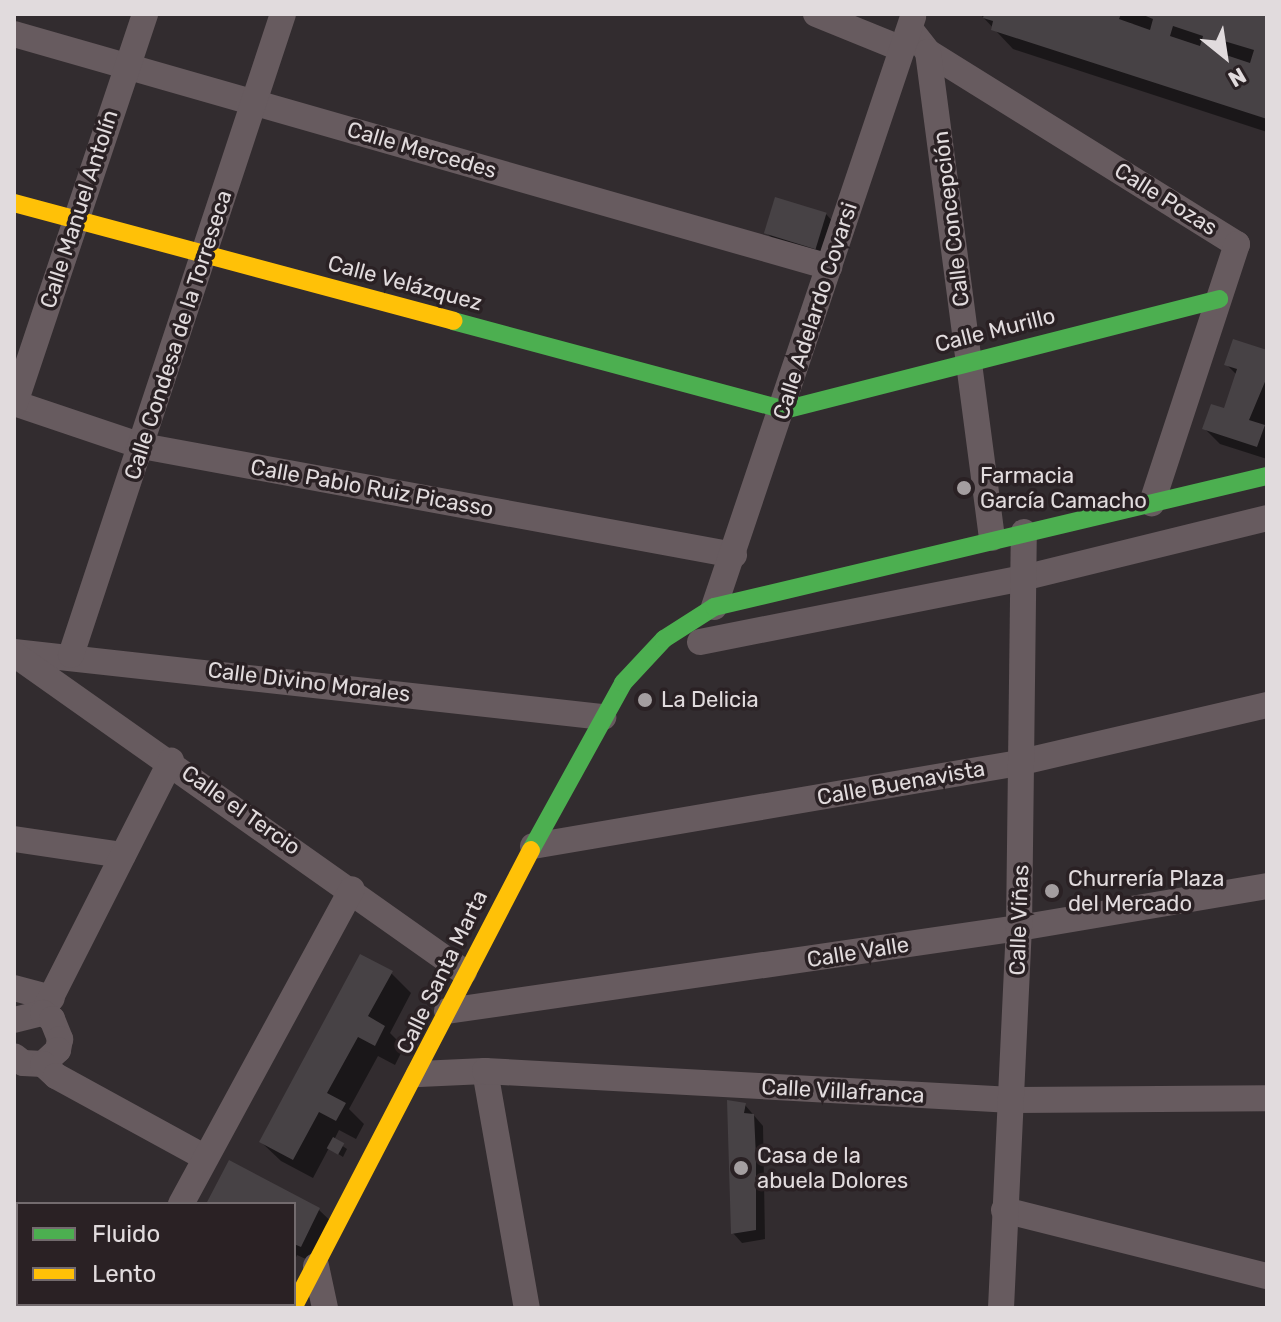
<!DOCTYPE html>
<meta charset="utf-8">
<style>
body{margin:0}
#map{position:relative;width:1281px;height:1322px;overflow:hidden;background:#322c2f;font-family:Rubik,sans-serif}
div>[style]{position:absolute}
[style*='--x']{left:calc(var(--x)*1px);top:calc(var(--y)*1px);width:calc(var(--w)*1px);rotate:calc(var(--a)*1deg)}
.shadow>*{inset:0;background:#0007}
.building>*{inset:0;background:#474245;transform-origin:0 0}
.street>*{height:26px;margin:-13px;padding:0 13px;transform-origin:13px;border-radius:13px;background:#675b5f}
.fast>*{height:18px;margin:-9px;padding:0 9px;transform-origin:9px;border-radius:9px;background:#4caf50}
.slow>*{height:18px;margin:-9px;padding:0 9px;transform-origin:9px;border-radius:9px;background:#ffc107}
.dots>*{width:22px;height:22px;translate:-50% -50%;box-sizing:border-box;border:4px solid #2a2124;border-radius:50%}
span{translate:-50% -50%;white-space:nowrap;text-align:center;line-height:1.15;-webkit-text-stroke:7px #2a2124;paint-order:stroke}
.street-label{font-size:22px;color:#e1dbdd}
.poi-label{font-size:22px;color:#e1dbdd}
.left{translate:0 -50%;text-align:left}
.frame{position:absolute;inset:0;border:16px solid #e1dbdd;pointer-events:none}
.legend{position:absolute;left:16px;top:1202px;width:280px;height:104px;box-sizing:border-box;background:#2a2124;border:2px solid #736b6e;margin:0;padding:10px 14px;list-style:none;font-size:24px;color:#e1dbdd}
.legend li{display:flex;align-items:center;gap:16px;height:40px}
.legend b{width:40px;border:2px solid #736b6e}
.north{position:absolute;left:1185px;top:16px;width:80px;height:80px;-webkit-text-stroke:6px #2a2124;paint-order:stroke;rotate:150deg;font-size:22px;font-weight:700;line-height:32px;text-align:center;color:#e1dbdd}
.north::after{content:'';display:block;margin:auto;width:28px;height:36px;background:#e1dbdd;clip-path:polygon(50% 0,100% 100%,50% 72%,0 100%)}
</style>
<div id="map">
<div class="shadow">
<i style="clip-path:polygon(980px 14px,1267px 14px,1267px 132px,1013px 49px)"></i>
<i style="clip-path:polygon(826px 214px,835px 224px,825px 255px,777px 243px,767px 233px)"></i>
<i style="clip-path:polygon(1267px 352px,1266px 428px,1267px 459px,1220px 444px,1205px 429px,1226px 411px,1237px 375px,1226px 364px)"></i>
<i style="clip-path:polygon(391px 973px,411px 993px,390px 1033px,404px 1047px,395px 1065px,378px 1056px,349px 1109px,364px 1124px,356px 1139px,339px 1130px,334px 1140px,347px 1149px,343px 1157px,329px 1148px,313px 1178px,281px 1161px,261px 1142px)"></i>
<i style="clip-path:polygon(729px 1103px,745px 1105px,763px 1126px,765px 1239px,742px 1243px,733px 1233px)"></i>
<i style="clip-path:polygon(230px 1163px,319px 1210px,339px 1229px,321px 1266px,297px 1255px,294px 1262px,294px 1204px,208px 1204px)"></i>
<i style="clip-path:polygon(179px 1304px,264px 1304px,262px 1308px)"></i>
</div>
<div class="building">
<i style="clip-path:polygon(evenodd,984px 14px,1121px 14px,1119px 19px,1150px 30px,1153px 19px,1141px 14px,1267px 14px,1267px 119px,991px 30px,993px 21px,983px 18px,984px 14px,1173px 26px,1203px 36px,1200px 46px,1170px 36px,1173px 26px,984px 14px,1224px 41px,1254px 50px,1250px 63px,1220px 53px,1224px 41px)"></i>
<i style="left:775px;top:197px;width:54px;height:38px;rotate:17deg"></i>
<i style="clip-path:polygon(1233px 339px,1267px 350px,1267px 377px,1249px 420px,1265px 425px,1257px 447px,1202px 429px,1211px 404px,1224px 408px,1237px 369px,1224px 365px)"></i>
<i style="clip-path:polygon(360px 954px,393px 971px,368px 1016px,385px 1026px,375px 1046px,358px 1037px,327px 1093px,346px 1103px,336px 1121px,319px 1112px,293px 1160px,259px 1142px)"></i>
<i style="clip-path:polygon(727px 1100px,746px 1103px,744px 1113px,754px 1114px,756px 1157px,756px 1230px,731px 1234px)"></i>
<i style="left:333px;top:1137px;width:13px;height:13px;rotate:29deg"></i>
<i style="clip-path:polygon(229px 1160px,320px 1208px,301px 1247px,294px 1244px,294px 1204px,206px 1204px)"></i>
</div>
<div class="street">
<i style="--x:816;--y:14;--w:93;--a:22.1"></i>
<i style="--x:910;--y:29;--w:29;--a:52"></i>
<i style="--x:928;--y:52;--w:364;--a:31.9"></i>
<i style="--x:1237;--y:244;--w:273;--a:108.2"></i>
<i style="--x:14;--y:34;--w:848;--a:15.95"></i>
<i style="--x:928;--y:52;--w:490;--a:82.5"></i>
<i style="--x:14;--y:403;--w:135;--a:18.6"></i>
<i style="--x:142;--y:446;--w:602;--a:10.43"></i>
<i style="--x:15;--y:403;--w:410;--a:-71.5"></i>
<i style="--x:714;--y:607;--w:623;--a:-71.36"></i>
<i style="--x:700;--y:642;--w:333;--a:-11.2"></i>
<i style="--x:1027;--y:577;--w:247;--a:-13.8"></i>
<i style="--x:14;--y:652;--w:593;--a:6.3"></i>
<i style="--x:14;--y:654;--w:551;--a:35.25"></i>
<i style="--x:71;--y:655;--w:675;--a:-71.7"></i>
<i style="--x:14;--y:839;--w:110;--a:8.4"></i>
<i style="--x:533;--y:846;--w:496;--a:-9.7"></i>
<i style="--x:1022;--y:762;--w:252;--a:-13.1"></i>
<i style="--x:14;--y:988;--w:39;--a:15"></i>
<i style="--x:447;--y:1011;--w:578;--a:-8.26"></i>
<i style="--x:1019;--y:928;--w:252;--a:-9.6"></i>
<i style="--x:43;--y:1013;--w:283;--a:-63.1"></i>
<i style="--x:14;--y:1020;--w:30;--a:-14"></i>
<i style="--x:43;--y:1013;--w:11;--a:34"></i>
<i style="--x:52;--y:1019;--w:22;--a:68"></i>
<i style="--x:60;--y:1039;--w:11;--a:100"></i>
<i style="--x:58;--y:1050;--w:21;--a:137"></i>
<i style="--x:43;--y:1064;--w:20;--a:-177"></i>
<i style="--x:23;--y:1063;--w:11;--a:-142"></i>
<i style="--x:43;--y:1064;--w:18;--a:43"></i>
<i style="--x:56;--y:1076;--w:169;--a:28.7"></i>
<i style="--x:485;--y:1071;--w:241;--a:80"></i>
<i style="--x:419;--y:1074;--w:66;--a:-2.6"></i>
<i style="--x:485;--y:1071;--w:528;--a:3.15"></i>
<i style="--x:1012;--y:1100;--w:255;--a:-0.4"></i>
<i style="--x:181;--y:1204;--w:358;--a:-61.5"></i>
<i style="--x:1004;--y:1210;--w:271;--a:14.1"></i>
<i style="--x:316;--y:1266;--w:43;--a:77.9"></i>
<i style="--x:14;--y:1295;--w:4;--a:0"></i>
<i style="--x:101;--y:1304;--w:36;--a:6"></i>
<i style="--x:1001;--y:1308;--w:380;--a:-87.3"></i>
<i style="--x:1019;--y:928;--w:396;--a:-89.3"></i>
</div>
<div class="fast">
<i style="--x:453;--y:321;--w:343;--a:15"></i>
<i style="--x:784;--y:410;--w:449;--a:-14.3"></i>
<i style="--x:531;--y:850;--w:191;--a:-61.1"></i>
<i style="--x:623;--y:683;--w:60;--a:-47"></i>
<i style="--x:664;--y:639;--w:59;--a:-32.6"></i>
<i style="--x:714;--y:607;--w:568;--a:-13.33"></i>
</div>
<div class="slow">
<i style="--x:14;--y:203;--w:455;--a:15"></i>
<i style="--x:293;--y:1308;--w:516;--a:-62.54"></i>
</div>
<div class="dots">
<i style="left:964px;top:488px;background:#a49ea0"></i>
<i style="left:645px;top:700px;background:#a49ea0"></i>
<i style="left:1052px;top:891px;background:#a49ea0"></i>
<i style="left:741px;top:1168px;background:#a49ea0"></i>
</div>
<div class="street-label">
<span style="left:422px;top:150px;rotate:16deg">Calle Mercedes</span>
<span style="left:1166px;top:199px;rotate:32deg">Calle Pozas</span>
<span style="left:79px;top:209px;rotate:-72deg">Calle Manuel Antolín</span>
<span style="left:951px;top:219px;rotate:-97deg">Calle Concepción</span>
<span style="left:405px;top:283px;rotate:15deg">Calle Velázquez</span>
<span style="left:815px;top:311px;rotate:-72deg">Calle Adelardo Covarsi</span>
<span style="left:995px;top:330px;rotate:-14deg">Calle Murillo</span>
<span style="left:178px;top:335px;rotate:-72deg">Calle Condesa de la Torreseca</span>
<span style="left:372px;top:488px;rotate:10deg">Calle Pablo Ruiz Picasso</span>
<span style="left:309px;top:682px;rotate:7deg">Calle Divino Morales</span>
<span style="left:901px;top:783px;rotate:-10deg">Calle Buenavista</span>
<span style="left:241px;top:810px;rotate:35deg">Calle el Tercio</span>
<span style="left:1019px;top:920px;rotate:-88deg">Calle Viñas</span>
<span style="left:858px;top:952px;rotate:-9deg">Calle Valle</span>
<span style="left:442px;top:972px;rotate:-64deg">Calle Santa Marta</span>
<span style="left:843px;top:1091px;rotate:3deg">Calle Villafranca</span>
</div>
<div class="poi-label">
<span class="left" style="left:980px;top:488px">Farmacia<br>García Camacho</span>
<span class="left" style="left:661px;top:700px">La Delicia</span>
<span class="left" style="left:1068px;top:891px">Churrería Plaza<br>del Mercado</span>
<span class="left" style="left:757px;top:1168px">Casa de la<br>abuela Dolores</span>
</div>
<div class="frame"></div>
<ul class="legend">
<li><b style="height:10px;background:#4caf50"></b>Fluido</li>
<li><b style="height:10px;background:#ffc107"></b>Lento</li>
</ul>
<div class="north">N</div>
</div>
